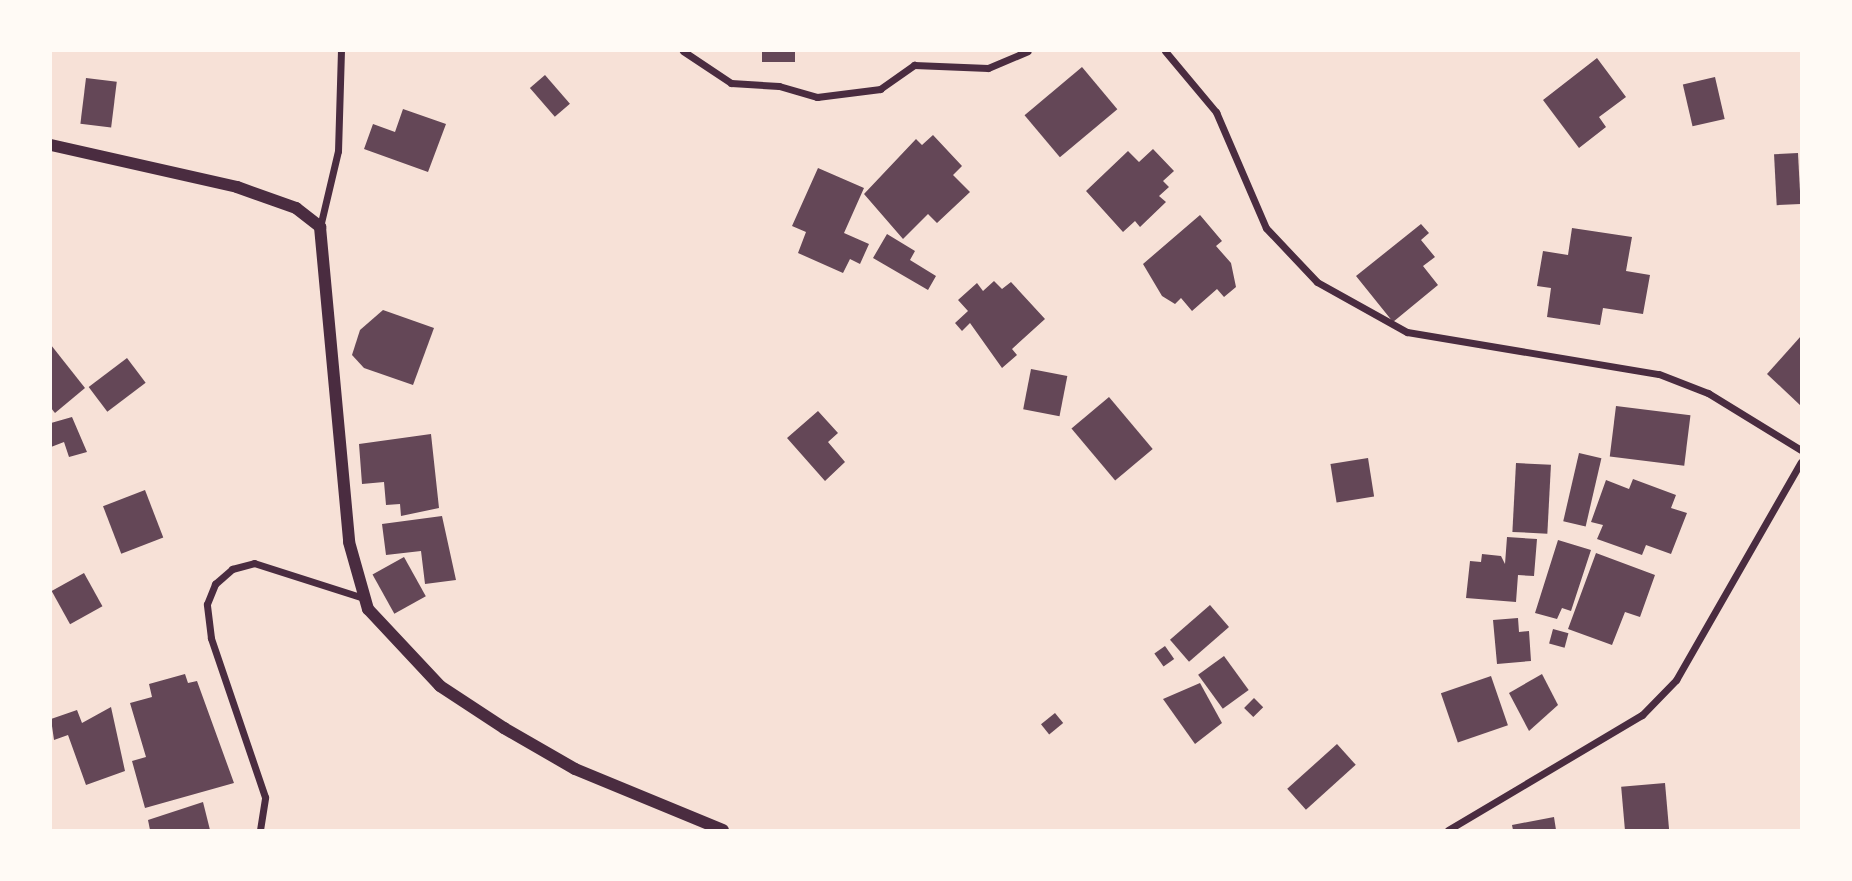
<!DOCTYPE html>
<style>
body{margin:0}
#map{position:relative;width:1852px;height:881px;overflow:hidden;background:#f7e1d7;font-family:"PT Sans",sans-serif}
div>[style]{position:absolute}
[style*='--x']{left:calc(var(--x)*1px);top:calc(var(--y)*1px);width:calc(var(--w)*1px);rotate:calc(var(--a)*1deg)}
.building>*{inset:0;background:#644757;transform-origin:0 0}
.minor>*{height:7px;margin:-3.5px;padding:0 3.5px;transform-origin:3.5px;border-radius:3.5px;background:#4a2c40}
.tertiary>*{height:12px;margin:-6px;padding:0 6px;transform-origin:6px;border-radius:6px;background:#4a2c40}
span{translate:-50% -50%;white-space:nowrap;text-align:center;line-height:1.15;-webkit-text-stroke:6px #fffaf5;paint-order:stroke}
.frame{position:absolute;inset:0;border:52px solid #fffaf5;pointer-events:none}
</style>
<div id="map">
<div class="building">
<i style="left:762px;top:51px;width:33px;height:11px"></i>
<i style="clip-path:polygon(1597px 58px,1626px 97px,1599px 117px,1606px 127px,1579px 148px,1543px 100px)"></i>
<i style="left:1082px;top:67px;width:55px;height:75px;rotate:50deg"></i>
<i style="left:545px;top:75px;width:38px;height:20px;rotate:49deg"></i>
<i style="left:1715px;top:77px;width:43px;height:33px;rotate:77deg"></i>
<i style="left:86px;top:78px;width:31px;height:46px;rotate:7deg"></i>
<i style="clip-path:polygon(403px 109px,446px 124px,428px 172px,364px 149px,373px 124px,395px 132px)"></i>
<i style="clip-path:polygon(933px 135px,962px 166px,953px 175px,970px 192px,937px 223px,928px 214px,903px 239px,864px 194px,916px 139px,922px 145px)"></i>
<i style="clip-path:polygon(1153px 149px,1174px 171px,1163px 181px,1169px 187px,1159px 196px,1166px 202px,1140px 227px,1135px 221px,1123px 232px,1086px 191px,1128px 151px,1139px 162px)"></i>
<i style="left:1798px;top:153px;width:51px;height:24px;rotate:87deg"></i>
<i style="clip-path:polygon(818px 168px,864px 188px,844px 233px,869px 244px,860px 264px,850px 259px,843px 273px,798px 253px,806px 232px,792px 226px)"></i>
<i style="clip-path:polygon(1200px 215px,1222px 241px,1216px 246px,1231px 263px,1236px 287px,1224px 297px,1217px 289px,1192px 311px,1181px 298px,1175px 304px,1162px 296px,1143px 264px)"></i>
<i style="clip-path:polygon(1421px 224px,1429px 233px,1421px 240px,1435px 257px,1423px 266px,1438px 285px,1393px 322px,1356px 276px)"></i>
<i style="clip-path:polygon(1572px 228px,1632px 237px,1626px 271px,1650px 275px,1643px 314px,1603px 308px,1600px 325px,1547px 317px,1551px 288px,1537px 286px,1543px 251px,1568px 255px)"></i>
<i style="clip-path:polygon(887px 234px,915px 251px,910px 260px,936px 276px,928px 290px,873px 258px)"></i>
<i style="clip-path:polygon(994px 281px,1002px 289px,1011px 282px,1045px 319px,1012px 349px,1017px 355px,1002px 368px,970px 323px,962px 331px,955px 323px,968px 311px,958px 300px,977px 283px,983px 291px)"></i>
<i style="clip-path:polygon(383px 310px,434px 328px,413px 385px,364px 368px,352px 355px,360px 330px)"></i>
<i style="clip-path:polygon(1801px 336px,1801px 406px,1767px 374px)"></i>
<i style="clip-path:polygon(51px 345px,85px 388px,55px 413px,51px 408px)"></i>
<i style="left:127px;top:358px;width:31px;height:48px;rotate:53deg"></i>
<i style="left:1031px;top:369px;width:37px;height:41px;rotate:11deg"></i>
<i style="left:1109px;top:397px;width:68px;height:49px;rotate:50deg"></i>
<i style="left:1616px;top:406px;width:75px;height:51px;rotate:7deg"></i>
<i style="clip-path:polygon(818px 411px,838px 433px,828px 442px,845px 462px,825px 481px,787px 438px)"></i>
<i style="clip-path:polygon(72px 417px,87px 452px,69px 457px,64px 442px,51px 447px,51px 423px)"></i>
<i style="clip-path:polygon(431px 434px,439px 508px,401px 516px,400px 504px,386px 505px,384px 482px,362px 484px,359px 444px)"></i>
<i style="left:1579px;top:453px;width:23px;height:70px;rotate:13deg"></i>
<i style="left:1368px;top:458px;width:39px;height:38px;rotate:81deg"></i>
<i style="left:1516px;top:463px;width:35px;height:69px;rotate:3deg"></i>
<i style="clip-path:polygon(1633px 479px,1676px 495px,1671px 508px,1687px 513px,1671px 554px,1646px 545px,1642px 555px,1597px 539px,1603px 525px,1591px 522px,1606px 480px,1629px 489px)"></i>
<i style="left:145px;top:490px;width:51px;height:45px;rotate:69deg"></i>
<i style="clip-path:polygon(442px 516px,456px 580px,425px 584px,421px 551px,386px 555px,382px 524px)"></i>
<i style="clip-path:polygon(1507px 537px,1537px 539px,1534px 576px,1518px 575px,1516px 602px,1466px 598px,1470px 561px,1481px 562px,1482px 554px,1501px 556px,1505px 564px)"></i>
<i style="clip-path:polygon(1558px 540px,1591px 550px,1571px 611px,1562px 608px,1557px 619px,1535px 613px)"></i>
<i style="clip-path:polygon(1596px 553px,1655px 575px,1640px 617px,1625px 612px,1612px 645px,1568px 629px)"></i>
<i style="left:404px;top:557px;width:45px;height:36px;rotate:61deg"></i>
<i style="left:84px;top:573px;width:38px;height:37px;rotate:61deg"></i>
<i style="left:1210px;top:605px;width:29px;height:53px;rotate:49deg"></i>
<i style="clip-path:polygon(1518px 618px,1519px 632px,1529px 631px,1531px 661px,1497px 664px,1493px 620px)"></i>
<i style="left:1553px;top:629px;width:16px;height:15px;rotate:15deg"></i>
<i style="left:1165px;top:646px;width:16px;height:13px;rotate:55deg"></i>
<i style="left:1224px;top:656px;width:42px;height:32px;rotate:54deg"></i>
<i style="clip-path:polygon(185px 674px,188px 683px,197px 681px,234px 783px,145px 808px,132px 761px,146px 757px,130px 703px,152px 697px,149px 684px)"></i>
<i style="clip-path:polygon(1542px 674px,1558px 705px,1529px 731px,1509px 693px)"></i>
<i style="left:1491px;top:676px;width:52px;height:53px;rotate:71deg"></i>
<i style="clip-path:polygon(1200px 683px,1222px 723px,1195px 744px,1163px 699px)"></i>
<i style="left:1254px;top:698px;width:13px;height:14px;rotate:45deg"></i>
<i style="clip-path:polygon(111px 707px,125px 771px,86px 785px,68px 735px,54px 740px,51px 719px,77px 710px,82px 723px)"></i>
<i style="left:1055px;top:713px;width:13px;height:18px;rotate:51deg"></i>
<i style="left:1337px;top:744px;width:28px;height:67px;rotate:48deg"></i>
<i style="left:1665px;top:783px;width:47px;height:44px;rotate:85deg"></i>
<i style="clip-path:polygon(203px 802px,210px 830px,150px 830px,148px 820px)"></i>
<i style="clip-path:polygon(1554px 817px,1556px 830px,1513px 830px,1512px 825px)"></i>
</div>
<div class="minor">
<i style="--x:683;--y:51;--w:58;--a:33.7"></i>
<i style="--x:731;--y:83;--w:48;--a:3.6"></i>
<i style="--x:779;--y:86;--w:40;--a:16"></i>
<i style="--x:817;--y:97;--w:64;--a:-7.2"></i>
<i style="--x:880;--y:89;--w:42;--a:-35.2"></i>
<i style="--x:914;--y:65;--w:74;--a:2.3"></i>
<i style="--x:988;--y:68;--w:43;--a:-23"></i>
<i style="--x:1165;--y:51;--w:80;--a:50.1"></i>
<i style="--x:1216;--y:112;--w:126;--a:66.7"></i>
<i style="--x:1266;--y:228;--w:74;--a:46.6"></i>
<i style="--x:1317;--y:282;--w:103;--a:29.1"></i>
<i style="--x:1407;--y:332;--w:255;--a:9.5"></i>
<i style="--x:1659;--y:374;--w:53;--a:21.2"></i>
<i style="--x:1708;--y:393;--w:109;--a:31.5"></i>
<i style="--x:320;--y:227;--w:78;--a:-76.7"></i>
<i style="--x:338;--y:151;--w:100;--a:-88.3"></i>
<i style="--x:260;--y:830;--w:33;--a:-81"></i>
<i style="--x:265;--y:797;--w:168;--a:-108.8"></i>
<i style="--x:211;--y:638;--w:34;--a:-97"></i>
<i style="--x:207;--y:604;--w:22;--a:-68"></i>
<i style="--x:215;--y:584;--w:23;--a:-41"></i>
<i style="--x:232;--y:569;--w:23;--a:-15"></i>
<i style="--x:254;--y:563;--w:115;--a:17.7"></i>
<i style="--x:1448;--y:830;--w:226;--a:-30.7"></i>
<i style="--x:1642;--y:715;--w:49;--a:-45.8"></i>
<i style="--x:1676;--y:680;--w:251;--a:-60.2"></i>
</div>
<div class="tertiary">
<i style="--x:51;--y:145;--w:191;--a:12.7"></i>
<i style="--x:237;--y:187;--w:63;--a:19.6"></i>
<i style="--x:296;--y:208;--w:31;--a:38"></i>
<i style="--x:320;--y:227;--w:316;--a:84.7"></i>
<i style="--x:349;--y:542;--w:70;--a:74.2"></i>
<i style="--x:368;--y:609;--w:105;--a:46.9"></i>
<i style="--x:440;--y:686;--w:77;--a:33.3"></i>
<i style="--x:504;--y:728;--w:82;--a:30"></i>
<i style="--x:575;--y:769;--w:160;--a:22.4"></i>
</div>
<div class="frame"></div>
</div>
